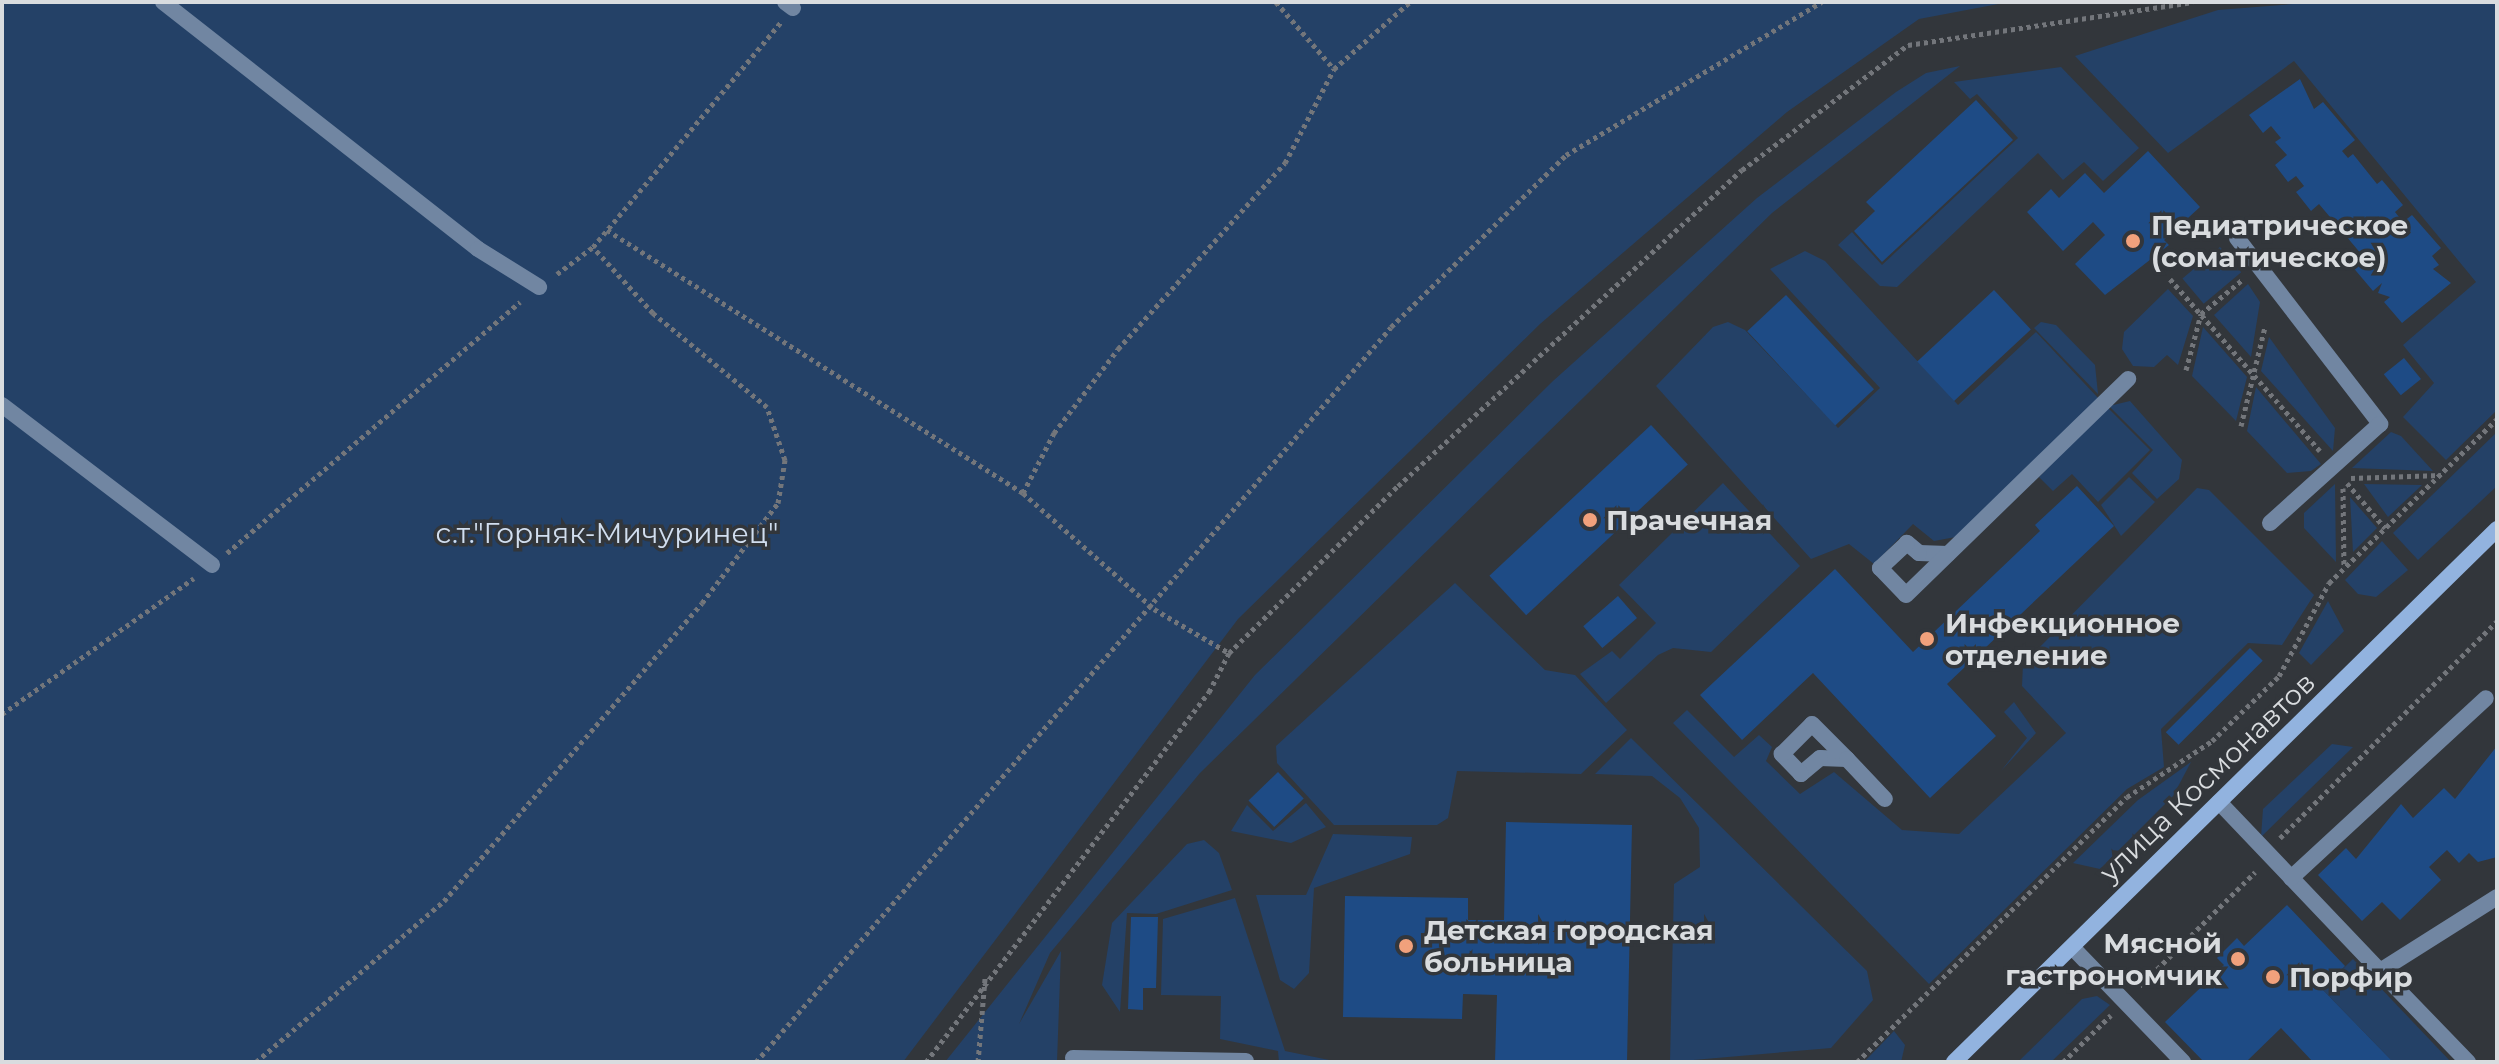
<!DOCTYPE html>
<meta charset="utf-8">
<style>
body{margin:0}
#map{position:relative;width:2499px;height:1064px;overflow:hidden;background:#32363b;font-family:Montserrat,sans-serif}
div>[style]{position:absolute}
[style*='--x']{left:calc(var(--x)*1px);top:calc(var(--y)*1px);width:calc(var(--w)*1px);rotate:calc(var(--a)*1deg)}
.green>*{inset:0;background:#244167;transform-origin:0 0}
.building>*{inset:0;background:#1e4b85;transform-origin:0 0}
.path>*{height:5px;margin-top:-2.5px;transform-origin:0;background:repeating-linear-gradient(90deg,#73767b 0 4px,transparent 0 8px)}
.lane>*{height:16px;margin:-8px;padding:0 8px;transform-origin:8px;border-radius:8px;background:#7186a2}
.secondary>*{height:16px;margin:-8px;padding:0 8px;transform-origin:8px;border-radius:8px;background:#92b3df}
.dots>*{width:22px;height:22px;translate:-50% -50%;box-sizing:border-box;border:4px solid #32363b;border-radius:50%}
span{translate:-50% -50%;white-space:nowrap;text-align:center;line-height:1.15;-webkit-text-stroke:7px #32363b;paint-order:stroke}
.poi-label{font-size:28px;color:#d9dcdf;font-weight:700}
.left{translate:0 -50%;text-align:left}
.right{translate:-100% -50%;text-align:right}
.park-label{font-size:28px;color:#d1deef}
.street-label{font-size:28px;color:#d9dcdf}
.frame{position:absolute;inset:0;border:4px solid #d9dcdf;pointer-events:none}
</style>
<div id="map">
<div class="green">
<i style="clip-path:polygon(2px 2px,2009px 2px,1919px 19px,1787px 112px,1540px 324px,1238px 619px,903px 1062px,2px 1062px)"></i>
<i style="clip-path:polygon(2318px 2px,2497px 2px,2497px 410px,2446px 460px,2403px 417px,2434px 383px,2403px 345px,2476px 282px,2294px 61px,2168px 153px,2075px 56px,2218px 10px)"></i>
<i style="clip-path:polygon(1960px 66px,1772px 213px,1200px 773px,1050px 953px,1019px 1024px,1061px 951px,1057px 1062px,945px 1062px,1255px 675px,1553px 381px,1757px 198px,1896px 92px,1926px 73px)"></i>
<i style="clip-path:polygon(2061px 67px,2139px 148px,2103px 181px,2084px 162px,2063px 180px,2038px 153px,1897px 287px,1880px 286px,1838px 245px,1852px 232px,1882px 265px,2018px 138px,1977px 94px,1970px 99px,1954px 82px)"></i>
<i style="left:2220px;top:247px;width:33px;height:49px;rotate:50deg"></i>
<i style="clip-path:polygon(1805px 251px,1825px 261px,1958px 405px,2036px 332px,2099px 399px,1961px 536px,1934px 541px,1913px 524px,1874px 564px,1849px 544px,1811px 559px,1656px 386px,1713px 327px,1728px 322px,1745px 330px,1838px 428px,1880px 388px,1770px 269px)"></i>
<i style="clip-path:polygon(2248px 284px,2260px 302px,2251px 357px,2214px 315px)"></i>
<i style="clip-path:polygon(2168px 289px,2193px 316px,2178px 365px,2167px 355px,2154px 367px,2133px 366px,2122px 349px,2124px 332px)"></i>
<i style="clip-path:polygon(2041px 322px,2056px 325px,2095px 365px,2098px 394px,2034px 328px)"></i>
<i style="clip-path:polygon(2203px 327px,2247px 377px,2236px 421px,2192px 376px)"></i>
<i style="clip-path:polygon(2269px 337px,2335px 428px,2333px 451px,2261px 371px)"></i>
<i style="clip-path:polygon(2256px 387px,2321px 464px,2311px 471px,2287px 473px,2247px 431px)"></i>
<i style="clip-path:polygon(2130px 401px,2182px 460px,2179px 479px,2157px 499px,2132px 473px,2153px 450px,2109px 406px)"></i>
<i style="clip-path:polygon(2107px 407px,2150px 450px,2098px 502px,2072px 474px,2053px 491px,2039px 477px)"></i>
<i style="clip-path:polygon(2391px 432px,2401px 436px,2433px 471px,2352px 468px)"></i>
<i style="clip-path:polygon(2497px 432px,2497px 486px,2418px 560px,2393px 533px)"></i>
<i style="clip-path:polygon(2129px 477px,2155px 502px,2121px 536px,2101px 505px)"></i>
<i style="clip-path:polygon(1723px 483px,1800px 566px,1711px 652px,1673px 648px,1658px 655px,1606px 703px,1580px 674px,1612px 651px,1620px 659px,1656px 623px,1619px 585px)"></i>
<i style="clip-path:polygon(2335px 484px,2336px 562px,2304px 528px,2304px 513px)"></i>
<i style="clip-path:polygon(2364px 484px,2422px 485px,2388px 517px)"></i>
<i style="clip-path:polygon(2197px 488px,2209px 490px,2314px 595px,2282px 645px,2248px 643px,2161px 729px,2164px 767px,2127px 789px,1929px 984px,1673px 723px,1687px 710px,1734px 757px,1759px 735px,1772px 747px,1766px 761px,1800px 794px,1834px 772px,1902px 830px,1959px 834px,2066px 733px,2022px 686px,2023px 664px)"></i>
<i style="clip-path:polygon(2350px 497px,2377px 528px,2353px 552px)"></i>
<i style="clip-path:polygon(2382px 541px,2408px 570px,2376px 597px,2358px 594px,2345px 580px)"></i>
<i style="clip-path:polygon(1455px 583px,1545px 670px,1575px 675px,1627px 730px,1581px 774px,1457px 771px,1448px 818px,1437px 825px,1334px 825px,1277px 763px,1276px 746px)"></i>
<i style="clip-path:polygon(2328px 601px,2344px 631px,2311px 665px,2299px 653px)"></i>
<i style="clip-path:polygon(2014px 702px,2036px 733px,2001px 771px,2027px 738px,2004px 712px)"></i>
<i style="clip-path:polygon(1631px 738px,1867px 971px,1873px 1000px,1831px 1048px,1670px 1062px,1674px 884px,1700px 867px,1699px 828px,1680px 798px,1652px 776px,1595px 774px)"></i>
<i style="clip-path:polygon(2332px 744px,2353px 747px,2261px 837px,2263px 809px)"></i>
<i style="clip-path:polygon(2191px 762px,2173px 796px,2100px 869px,2073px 863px,2138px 800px)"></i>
<i style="clip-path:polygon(1306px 803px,1326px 827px,1291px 843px,1231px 831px,1247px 805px,1273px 831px)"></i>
<i style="clip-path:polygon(1333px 834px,1412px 837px,1410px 854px,1314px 888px,1309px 973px,1294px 989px,1280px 980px,1256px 895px,1306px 895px)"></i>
<i style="clip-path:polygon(1204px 840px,1219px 853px,1232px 890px,1156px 914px,1127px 913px,1120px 1012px,1102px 985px,1112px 923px,1187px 844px)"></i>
<i style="clip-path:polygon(1235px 898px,1285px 1051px,1339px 1062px,1279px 1062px,1278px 1051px,1220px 1039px,1221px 996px,1161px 995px,1163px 919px)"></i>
<i style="clip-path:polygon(2353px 959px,2451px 1062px,2393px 1062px,2322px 989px)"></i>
<i style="clip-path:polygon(2097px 996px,2110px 1005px,2051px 1062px,2018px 1062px,2082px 999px)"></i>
<i style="clip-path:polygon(1894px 1031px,1905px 1045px,1901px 1062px,1864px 1062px)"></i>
</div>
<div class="building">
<i style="clip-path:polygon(2300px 79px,2314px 109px,2323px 102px,2355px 140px,2342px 151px,2348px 158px,2353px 154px,2377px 184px,2382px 180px,2403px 205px,2395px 212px,2403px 222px,2412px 215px,2441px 248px,2432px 256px,2439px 265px,2433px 269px,2451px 283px,2402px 323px,2384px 302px,2390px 297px,2378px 293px,2382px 283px,2373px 291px,2351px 265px,2362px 255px,2319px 204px,2311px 211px,2296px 192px,2304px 186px,2296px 176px,2288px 182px,2275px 165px,2287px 155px,2275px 142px,2281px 138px,2271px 126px,2263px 133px,2249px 115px)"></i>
<i style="clip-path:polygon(1976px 100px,2013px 140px,1882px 262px,1854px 231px,1875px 211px,1866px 202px)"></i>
<i style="clip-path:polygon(2148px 151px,2200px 207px,2164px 240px,2169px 245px,2105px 295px,2075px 264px,2105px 235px,2093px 222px,2063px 251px,2027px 212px,2051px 189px,2059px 198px,2085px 173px,2104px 193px)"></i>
<i style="left:1994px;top:290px;width:54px;height:105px;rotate:47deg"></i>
<i style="left:1786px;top:295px;width:129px;height:53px;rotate:47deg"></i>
<i style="left:2404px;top:358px;width:27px;height:26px;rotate:51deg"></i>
<i style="left:1651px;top:425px;width:54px;height:221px;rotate:47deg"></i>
<i style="clip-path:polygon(2077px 486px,2114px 526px,1947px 684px,1996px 736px,1930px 798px,1813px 673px,1742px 740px,1700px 695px,1835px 569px,1913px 652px,2040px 531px,2035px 525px)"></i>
<i style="left:1618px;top:596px;width:29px;height:46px;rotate:49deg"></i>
<i style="left:2250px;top:648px;width:18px;height:119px;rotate:45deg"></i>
<i style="clip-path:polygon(2497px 746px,2497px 857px,2478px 862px,2469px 853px,2459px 863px,2447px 850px,2429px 867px,2441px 880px,2400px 920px,2382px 902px,2362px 921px,2318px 875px,2346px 848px,2356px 859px,2401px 804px,2413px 818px,2444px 788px,2455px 799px)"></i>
<i style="left:1278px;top:772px;width:37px;height:41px;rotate:46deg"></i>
<i style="clip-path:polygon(1506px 822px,1632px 825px,1627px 1062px,1495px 1062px,1497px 995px,1463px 994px,1462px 1019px,1343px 1017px,1345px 896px,1468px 898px,1468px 920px,1504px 920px)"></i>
<i style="clip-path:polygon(2287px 905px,2345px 966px,2322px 989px,2393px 1062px,2313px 1062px,2281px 1028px,2246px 1062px,2204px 1062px,2165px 1022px,2224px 965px,2217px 958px,2237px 938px,2244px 946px)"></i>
<i style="clip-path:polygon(1131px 917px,1158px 917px,1156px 988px,1143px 988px,1143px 1010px,1128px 1009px)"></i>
</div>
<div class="path">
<i style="--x:1276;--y:2;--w:89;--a:49.1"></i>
<i style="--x:1334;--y:69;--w:101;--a:-41.4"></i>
<i style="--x:607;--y:230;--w:492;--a:32.3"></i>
<i style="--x:1023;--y:493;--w:175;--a:41.5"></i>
<i style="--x:1154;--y:609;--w:87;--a:30.4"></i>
<i style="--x:557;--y:274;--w:45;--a:-36.9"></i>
<i style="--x:593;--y:247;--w:293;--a:-50.1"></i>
<i style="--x:2170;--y:279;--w:228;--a:48.9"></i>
<i style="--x:2186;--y:370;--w:58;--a:-75"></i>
<i style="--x:2201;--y:314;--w:53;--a:-39.7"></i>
<i style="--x:2241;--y:426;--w:102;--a:-76.4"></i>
<i style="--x:2351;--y:478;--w:90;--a:-1.9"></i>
<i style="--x:2347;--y:483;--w:59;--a:49.8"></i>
<i style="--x:2343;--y:488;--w:78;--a:89.3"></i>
<i style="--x:1023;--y:493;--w:68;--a:-62.7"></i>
<i style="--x:1054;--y:433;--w:106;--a:-52.7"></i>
<i style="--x:1118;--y:349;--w:250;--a:-48.1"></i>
<i style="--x:1285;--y:163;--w:106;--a:-62.5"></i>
<i style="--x:227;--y:553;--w:386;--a:-40.6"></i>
<i style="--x:2;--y:714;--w:235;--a:-35.3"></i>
<i style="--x:2280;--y:838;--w:307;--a:-45"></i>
<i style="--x:2140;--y:986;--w:162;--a:-44.7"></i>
<i style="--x:256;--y:1062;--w:248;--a:-40.6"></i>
<i style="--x:444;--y:901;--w:394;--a:-49.1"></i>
<i style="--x:702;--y:603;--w:126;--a:-52.8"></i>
<i style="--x:778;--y:503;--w:44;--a:-80.8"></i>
<i style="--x:785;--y:460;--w:56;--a:-108.8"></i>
<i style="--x:767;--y:407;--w:148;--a:-140.5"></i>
<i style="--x:653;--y:313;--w:89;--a:-132.3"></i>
<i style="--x:756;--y:1062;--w:971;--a:-49.17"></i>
<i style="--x:1391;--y:327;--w:245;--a:-44.5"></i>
<i style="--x:1566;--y:155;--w:298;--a:-30.9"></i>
<i style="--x:926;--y:1062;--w:466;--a:-52.6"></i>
<i style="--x:1209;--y:692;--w:44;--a:-62.9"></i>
<i style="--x:1229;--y:653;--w:238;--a:-44.7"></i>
<i style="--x:1398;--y:486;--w:467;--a:-42.6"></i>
<i style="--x:1742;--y:170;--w:208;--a:-37"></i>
<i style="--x:1908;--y:45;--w:288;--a:-8.6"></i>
<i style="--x:978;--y:1062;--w:84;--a:-85.2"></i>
<i style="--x:1857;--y:1062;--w:378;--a:-44.5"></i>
<i style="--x:2127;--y:797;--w:102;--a:-33.4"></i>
<i style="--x:2212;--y:741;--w:93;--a:-44.1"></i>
<i style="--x:2279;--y:676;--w:106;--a:-61.7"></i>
<i style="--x:2329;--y:583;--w:235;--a:-44.3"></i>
<i style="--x:2063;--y:1062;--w:67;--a:-44.4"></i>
</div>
<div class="lane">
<i style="--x:163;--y:2;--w:400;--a:38.1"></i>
<i style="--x:478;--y:249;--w:72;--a:31.9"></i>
<i style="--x:785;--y:2;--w:10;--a:37"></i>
<i style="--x:2237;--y:238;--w:235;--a:52.4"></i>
<i style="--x:2380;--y:424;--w:148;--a:138"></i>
<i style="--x:2;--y:405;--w:264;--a:37.3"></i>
<i style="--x:1948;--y:554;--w:29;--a:-178"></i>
<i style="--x:1919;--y:553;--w:16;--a:-140"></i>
<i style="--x:1907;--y:543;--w:37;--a:137"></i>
<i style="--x:1880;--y:568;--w:37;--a:46"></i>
<i style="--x:1906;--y:595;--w:310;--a:-44.2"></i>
<i style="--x:1847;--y:759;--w:27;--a:-178"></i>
<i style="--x:1820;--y:758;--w:25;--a:140"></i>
<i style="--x:1801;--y:774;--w:28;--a:-134"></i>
<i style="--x:1782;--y:754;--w:42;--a:-45"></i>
<i style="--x:1812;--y:724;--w:49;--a:45"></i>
<i style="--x:1847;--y:759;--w:55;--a:46.5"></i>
<i style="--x:2219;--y:802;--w:233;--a:46.4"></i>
<i style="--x:2380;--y:971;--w:138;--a:-32.3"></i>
<i style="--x:2291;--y:878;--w:265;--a:-42.7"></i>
<i style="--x:2072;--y:947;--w:160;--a:46"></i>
<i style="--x:2380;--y:971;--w:127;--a:46"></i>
<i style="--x:1073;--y:1058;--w:173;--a:1"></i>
</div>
<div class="secondary">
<i style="--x:1954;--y:1062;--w:761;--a:-44.47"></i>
</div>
<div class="dots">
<i style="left:2133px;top:241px;background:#f1a17c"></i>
<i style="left:1590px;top:520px;background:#f1a17c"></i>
<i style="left:1927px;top:639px;background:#f1a17c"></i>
<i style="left:1406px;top:946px;background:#f1a17c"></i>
<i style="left:2238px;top:959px;background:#f1a17c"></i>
<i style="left:2273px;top:977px;background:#f1a17c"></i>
</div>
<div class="poi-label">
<span class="left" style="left:2151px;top:241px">Педиатрическое<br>(соматическое)</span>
<span class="left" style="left:1606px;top:520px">Прачечная</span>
<span class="left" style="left:1945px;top:639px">Инфекционное<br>отделение</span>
<span class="left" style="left:1424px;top:946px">Детская городская<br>больница</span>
<span class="right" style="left:2222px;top:959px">Мясной<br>гастрономчик</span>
<span class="left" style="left:2289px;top:977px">Порфир</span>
</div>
<div class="park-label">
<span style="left:607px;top:533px">с.т."Горняк-Мичуринец"</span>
</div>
<div class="street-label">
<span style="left:2207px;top:777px;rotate:-44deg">улица Космонавтов</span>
</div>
<div class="frame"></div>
</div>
